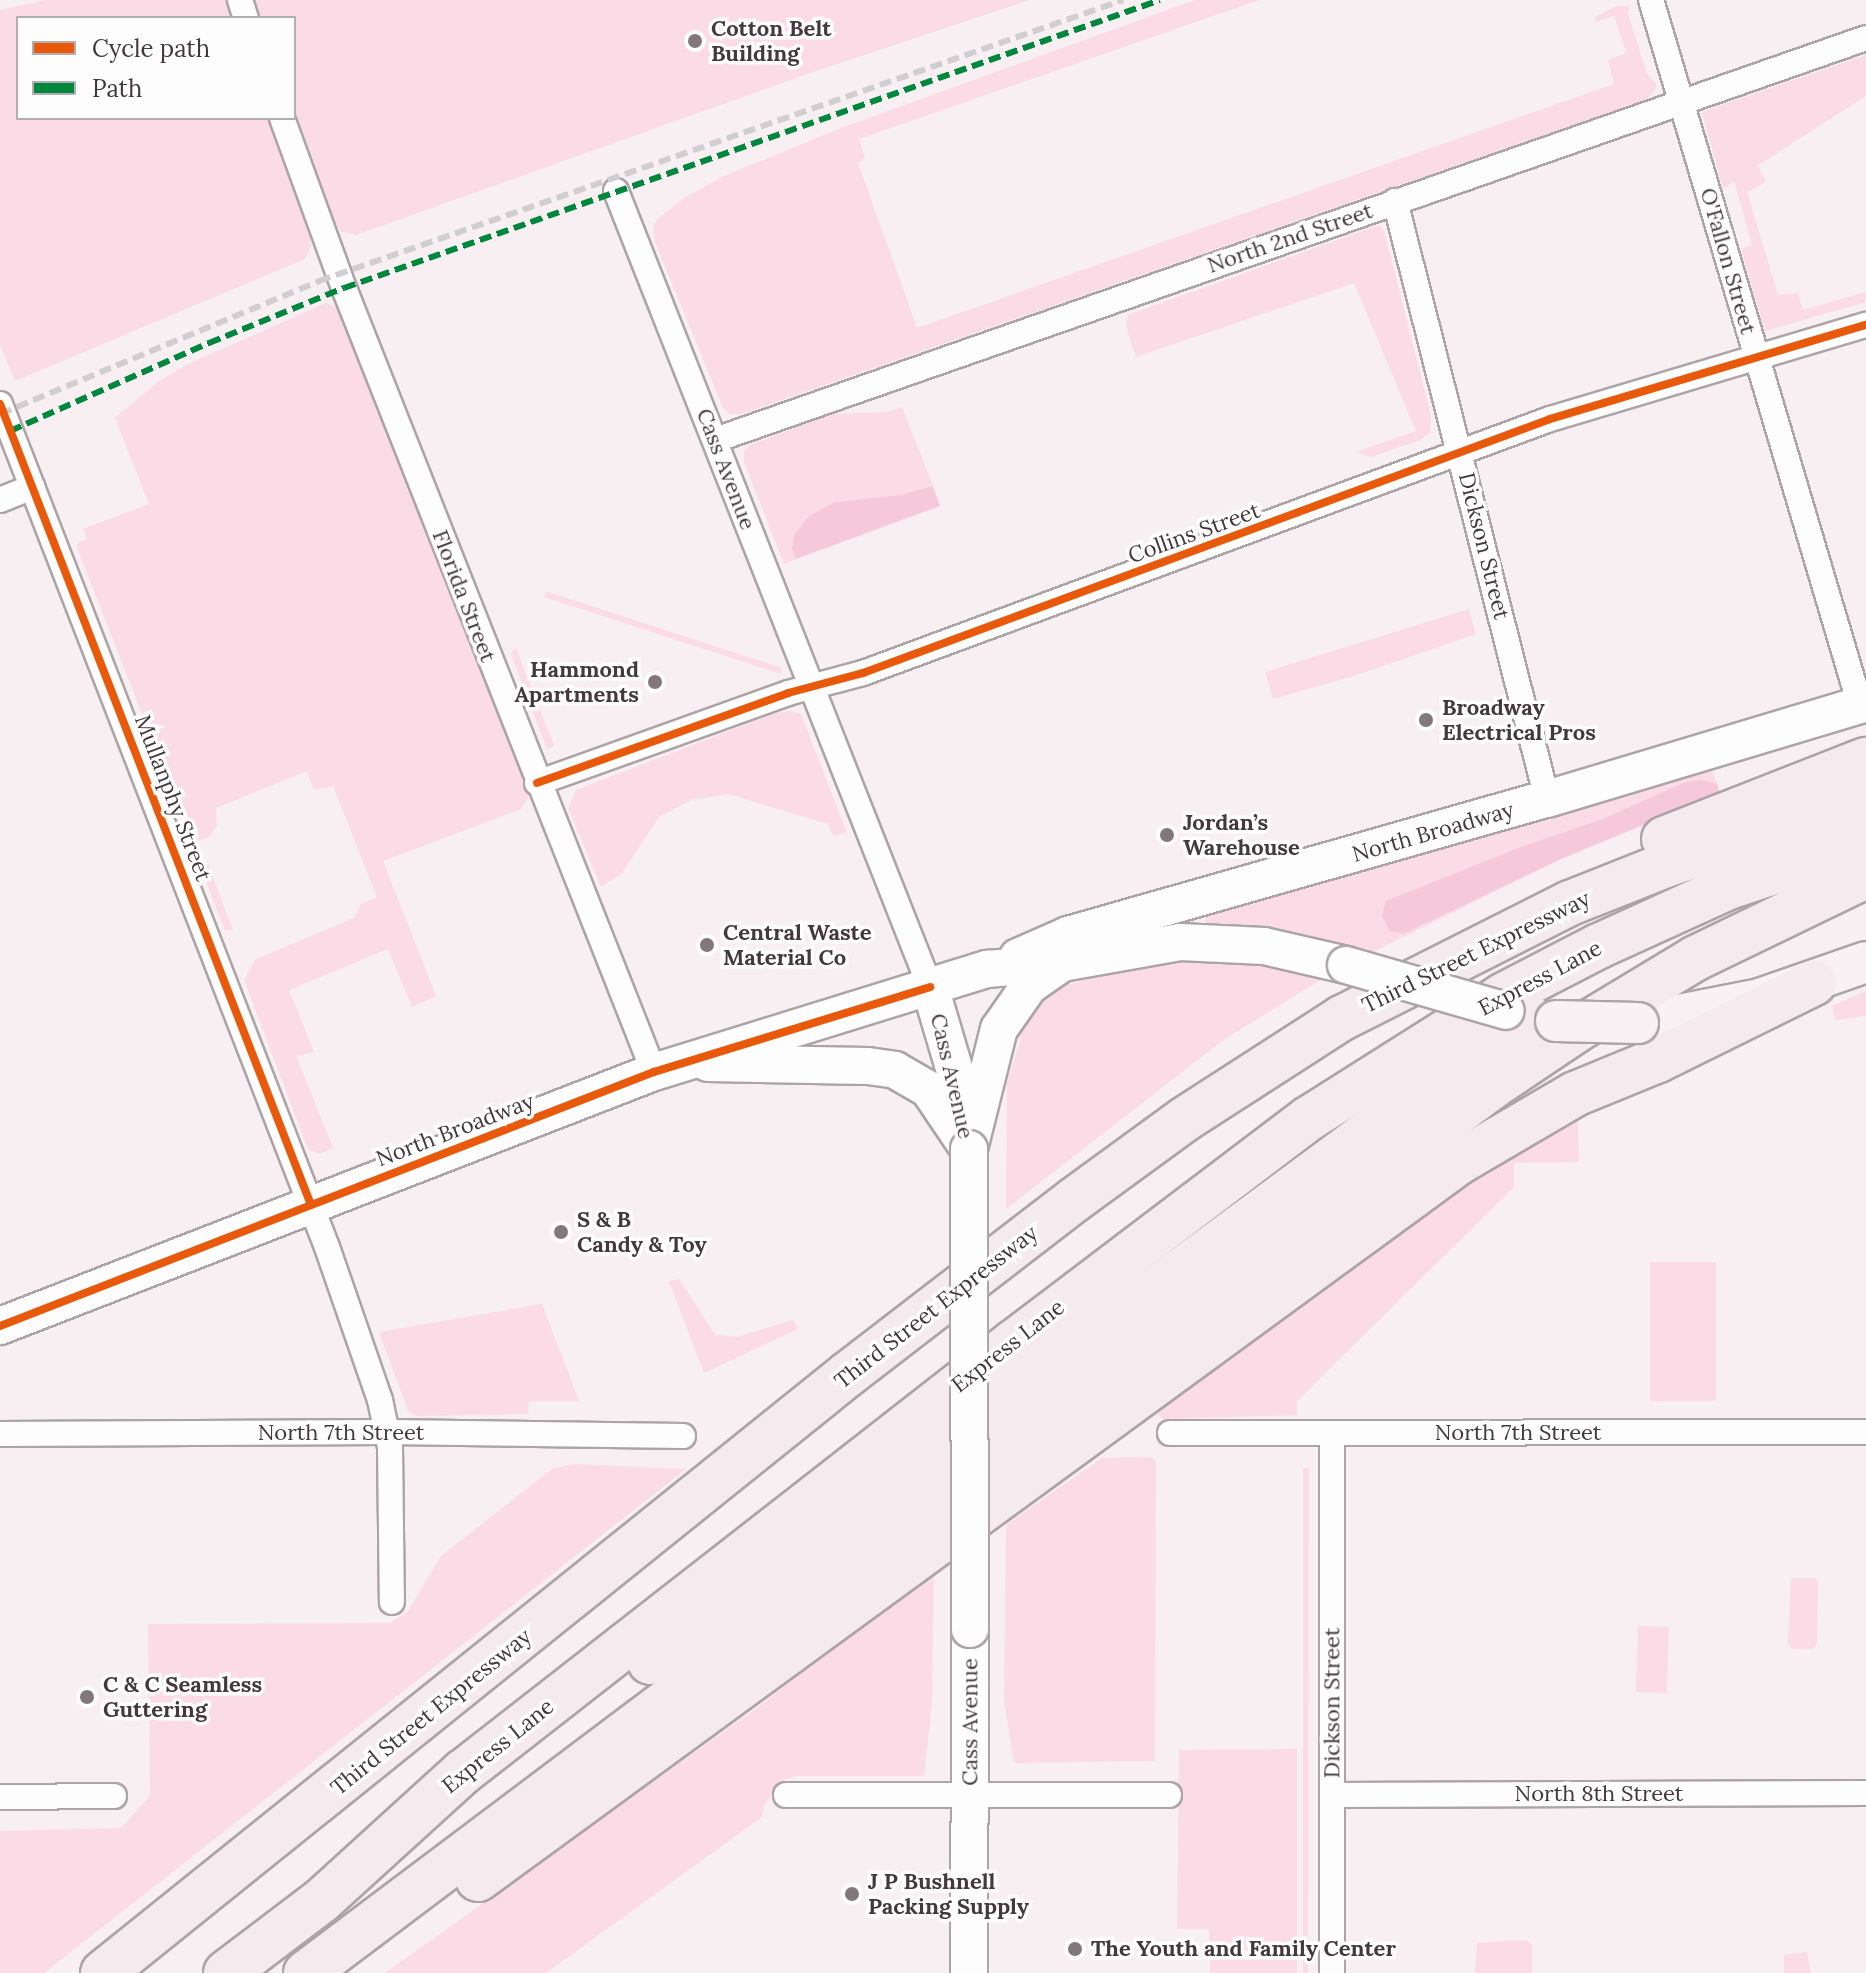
<!DOCTYPE html>
<meta charset="utf-8">
<style>
body{margin:0}
#map{position:relative;width:1866px;height:1973px;overflow:hidden;background:#f8eff2;font-family:Lora,serif}
div>[style]{position:absolute}
[style*='--x']{left:calc(var(--x)*1px);top:calc(var(--y)*1px);width:calc(var(--w)*1px);rotate:calc(var(--a)*1deg)}
.green>*{inset:0;background:#fadbe6;transform-origin:0 0}
.forest>*{inset:0;background:#f5c9da}
.roads{filter:drop-shadow(2px 0 #aca4a7) drop-shadow(-2px 0 #aca4a7) drop-shadow(0 2px #aca4a7) drop-shadow(0 -2px #aca4a7)}
.minor>*{height:24px;margin:-12px;padding:0 12px;transform-origin:12px;border-radius:12px;background:#fefdfd}
.secondary>*{height:36px;margin:-18px;padding:0 18px;transform-origin:18px;border-radius:18px;background:#fefdfd}
.primary>*{height:40px;margin:-20px;padding:0 20px;transform-origin:20px;border-radius:20px;background:#f8f2f5}
.motorway>*{height:44px;margin:-22px;padding:0 22px;transform-origin:22px;border-radius:22px;background:#f5ebef}
.rail>*{height:6px;margin-top:-3px;transform-origin:0;background:repeating-linear-gradient(90deg,#d0cece 0 12px,transparent 0 18px)}
.bridges{filter:drop-shadow(2px 0 #aca4a7) drop-shadow(-2px 0 #aca4a7) drop-shadow(0 2px #aca4a7) drop-shadow(0 -2px #aca4a7)}
.secondary-bridge>*{height:36px;margin:-18px;padding:0 18px;transform-origin:18px;border-radius:18px;background:#fefdfd}
.primary-bridge>*{height:40px;margin:-20px;padding:0 20px;transform-origin:20px;border-radius:20px;background:#f8f2f5}
.quiet>*{height:6px;margin-top:-3px;transform-origin:0;background:repeating-linear-gradient(90deg,#00873e 0 12px,transparent 0 18px)}
.cycleway>*{height:8px;margin:-4px;padding:0 4px;transform-origin:4px;border-radius:4px;background:#e8590c}
.dots>*{width:22px;height:22px;translate:-50% -50%;box-sizing:border-box;border:4px solid #fdfdfd;border-radius:50%}
span{translate:-50% -50%;white-space:nowrap;text-align:center;line-height:1.15;-webkit-text-stroke:7px #fdfdfd;paint-order:stroke}
.poi-label{font-size:22px;color:#43383c;font-weight:700}
.left{translate:0 -50%;text-align:left}
.right{translate:-100% -50%;text-align:right}
.street-label{font-size:22px;color:#43383c}
.legend{position:absolute;left:16px;top:16px;width:280px;height:104px;box-sizing:border-box;background:#fdfdfd;border:2px solid #b3aeb0;margin:0;padding:10px 14px;list-style:none;font-size:24px;color:#43383c}
.legend li{display:flex;align-items:center;gap:16px;height:40px}
.legend b{width:40px;border:2px solid #b3aeb0}
</style>
<div id="map">
<div class="green">
<i style="clip-path:polygon(45px 0,228px 0,234px 18px,18px 18px,18px 118px,270px 118px,308px 224px,311px 246px,305px 259px,15px 381px,0 345px,0 10px)"></i>
<i style="clip-path:polygon(255px 0,1030px 0,819px 70px,356px 235px,341px 232px,334px 220px,294px 108px,294px 18px,261px 18px)"></i>
<i style="clip-path:polygon(1195px 0,1259px 0,859px 139px,865px 158px,858px 163px,917px 328px,1614px 84px,1608px 60px,1626px 53px,1614px 16px,1595px 22px,1595px 17px,1616px 6px,1630px 6px,1628px 13px,1647px 74px,1656px 83px,1656px 89px,1647px 99px,741px 414px,730px 414px,723px 408px,655px 242px,653px 225px,661px 216px,686px 197px,724px 176px,841px 128px)"></i>
<i style="clip-path:polygon(1866px 55px,1866px 96px,1757px 166px,1766px 182px,1747px 192px,1778px 295px,1798px 293px,1803px 310px,1866px 292px,1866px 302px,1765px 331px,1741px 249px,1752px 245px,1734px 181px,1723px 189px,1702px 112px)"></i>
<i style="clip-path:polygon(1379px 225px,1384px 231px,1431px 416px,1430px 433px,1420px 440px,1371px 457px,1356px 452px,1416px 431px,1354px 283px,1136px 357px,1126px 327px,1128px 315px)"></i>
<i style="clip-path:polygon(326px 303px,336px 307px,344px 320px,530px 794px,521px 809px,383px 861px,436px 996px,412px 1007px,388px 949px,289px 990px,314px 1052px,296px 1056px,333px 1148px,319px 1154px,308px 1149px,244px 980px,256px 959px,354px 918px,361px 904px,377px 897px,333px 786px,314px 790px,307px 771px,216px 808px,217px 825px,209px 837px,195px 842px,191px 839px,76px 545px,87px 538px,83px 529px,149px 504px,115px 418px,159px 381px,186px 365px)"></i>
<i style="clip-path:polygon(902px 407px,933px 486px,900px 495px,835px 502px,810px 515px,792px 549px,796px 559px,784px 564px,744px 462px,744px 452px,750px 445px,833px 414px,887px 412px)"></i>
<i style="clip-path:polygon(1469px 609px,1476px 634px,1357px 675px,1273px 699px,1265px 672px)"></i>
<i style="clip-path:polygon(516px 648px,554px 746px,547px 749px,511px 654px)"></i>
<i style="left:782px;top:668px;width:6px;height:248px;rotate:108deg"></i>
<i style="clip-path:polygon(791px 711px,801px 714px,847px 833px,833px 836px,828px 824px,728px 794px,691px 800px,659px 817px,622px 873px,601px 887px,568px 808px,576px 790px,776px 713px)"></i>
<i style="clip-path:polygon(1705px 769px,1713px 772px,1720px 793px,1561px 859px,1371px 953px,1284px 931px,1205px 927px,1205px 916px,1335px 874px)"></i>
<i style="clip-path:polygon(208px 864px,233px 930px,225px 930px,202px 872px)"></i>
<i style="clip-path:polygon(1191px 961px,1256px 964px,1322px 979px,1222px 1041px,1006px 1209px,1007px 1082px,1021px 1039px,1012px 1033px,1021px 1019px,1048px 993px,1062px 986px,1146px 964px)"></i>
<i style="clip-path:polygon(1866px 991px,1866px 1016px,1835px 1020px,1832px 1006px)"></i>
<i style="clip-path:polygon(1578px 1113px,1579px 1162px,1514px 1163px,1514px 1187px,1297px 1401px,1297px 1415px,1163px 1419px,1149px 1404px,1435px 1198px)"></i>
<i style="left:1650px;top:1262px;width:66px;height:139px"></i>
<i style="clip-path:polygon(679px 1279px,715px 1335px,737px 1337px,793px 1320px,798px 1329px,704px 1373px,669px 1281px)"></i>
<i style="clip-path:polygon(542px 1304px,579px 1401px,529px 1401px,528px 1414px,416px 1416px,408px 1411px,379px 1332px)"></i>
<i style="clip-path:polygon(1152px 1457px,1156px 1463px,1155px 1761px,1014px 1763px,1004px 1701px,1006px 1525px,1102px 1458px)"></i>
<i style="clip-path:polygon(572px 1464px,686px 1469px,44px 1973px,0 1973px,0 1831px,121px 1828px,150px 1796px,148px 1624px,391px 1623px,408px 1611px,441px 1556px,552px 1469px)"></i>
<i style="clip-path:polygon(1303px 1468px,1309px 1468px,1308px 1973px,1303px 1973px)"></i>
<i style="clip-path:polygon(934px 1569px,932px 1704px,924px 1776px,796px 1776px,784px 1780px,764px 1805px,762px 1817px,546px 1973px,385px 1973px,757px 1708px)"></i>
<i style="clip-path:polygon(1791px 1578px,1815px 1578px,1818px 1582px,1817px 1643px,1814px 1649px,1793px 1649px,1788px 1644px)"></i>
<i style="left:1638px;top:1626px;width:31px;height:66px;rotate:2deg"></i>
<i style="clip-path:polygon(1297px 1749px,1297px 1973px,1210px 1973px,1209px 1929px,1177px 1929px,1179px 1750px)"></i>
<i style="clip-path:polygon(1527px 1940px,1532px 1945px,1532px 1973px,1475px 1973px,1477px 1943px)"></i>
<i style="clip-path:polygon(1807px 1952px,1811px 1973px,1784px 1973px,1784px 1955px)"></i>
</div>
<div class="forest">
<i style="clip-path:polygon(933px 486px,940px 506px,796px 559px,792px 549px,794px 535px,810px 515px,835px 502px,900px 495px)"></i>
<i style="clip-path:polygon(1700px 780px,1717px 784px,1720px 793px,1561px 859px,1403px 934px,1389px 931px,1382px 915px,1386px 901px,1521px 847px,1603px 819px,1683px 783px)"></i>
</div>
<div class="roads">
<div class="minor">
<i style="--x:240;--y:0;--w:19;--a:72"></i>
<i style="--x:1651;--y:0;--w:735;--a:73.49"></i>
<i style="--x:282;--y:118;--w:181;--a:70"></i>
<i style="--x:344;--y:288;--w:843;--a:68.43"></i>
<i style="--x:616;--y:191;--w:856;--a:68.47"></i>
<i style="--x:1395;--y:201;--w:617;--a:75.74"></i>
<i style="--x:0;--y:404;--w:904;--a:68.8"></i>
<i style="--x:327;--y:1247;--w:162;--a:70.9"></i>
<i style="--x:380;--y:1400;--w:48;--a:78"></i>
<i style="--x:390;--y:1447;--w:155;--a:89.3"></i>
<i style="--x:715;--y:440;--w:1219;--a:-19.25"></i>
<i style="--x:0;--y:500;--w:35;--a:-22"></i>
<i style="--x:537;--y:783;--w:267;--a:-19.7"></i>
<i style="--x:788;--y:693;--w:78;--a:-14.9"></i>
<i style="--x:863;--y:673;--w:732;--a:-20.29"></i>
<i style="--x:1550;--y:419;--w:330;--a:-16.6"></i>
<i style="--x:1170;--y:1433;--w:696;--a:-0.08"></i>
<i style="--x:0;--y:1434;--w:389;--a:-0.3"></i>
<i style="--x:389;--y:1432;--w:294;--a:0.8"></i>
<i style="--x:786;--y:1795;--w:383;--a:0"></i>
<i style="--x:1332;--y:1795;--w:534;--a:-0.21"></i>
<i style="--x:0;--y:1797;--w:114;--a:-0.5"></i>
<i style="--x:1332;--y:1973;--w:540;--a:-90"></i>
</div>
<div class="secondary">
<i style="--x:1018;--y:957;--w:55;--a:-23.7"></i>
<i style="--x:1068;--y:935;--w:498;--a:-15.9"></i>
<i style="--x:1547;--y:799;--w:333;--a:-16.7"></i>
<i style="--x:930;--y:987;--w:92;--a:73.5"></i>
<i style="--x:956;--y:1075;--w:54;--a:79.3"></i>
<i style="--x:708;--y:1063;--w:160;--a:1.1"></i>
<i style="--x:868;--y:1066;--w:27;--a:8"></i>
<i style="--x:895;--y:1070;--w:39;--a:30"></i>
<i style="--x:929;--y:1090;--w:71;--a:55.9"></i>
<i style="--x:969;--y:1149;--w:124;--a:-76"></i>
<i style="--x:999;--y:1029;--w:52;--a:-55.1"></i>
<i style="--x:1029;--y:986;--w:40;--a:-34.9"></i>
<i style="--x:0;--y:1326;--w:702;--a:-21.23"></i>
<i style="--x:654;--y:1072;--w:349;--a:-17.2"></i>
<i style="--x:987;--y:969;--w:75;--a:-4.6"></i>
<i style="--x:1062;--y:963;--w:120;--a:-10.1"></i>
<i style="--x:1180;--y:942;--w:84;--a:2.7"></i>
<i style="--x:1264;--y:946;--w:84;--a:13"></i>
<i style="--x:969;--y:1973;--w:344;--a:-89.8"></i>
</div>
<div class="primary">
<i style="--x:1638;--y:1023;--w:124;--a:-11.1"></i>
<i style="--x:1760;--y:999;--w:112;--a:-19.2"></i>
</div>
<div class="motorway">
<i style="--x:1664;--y:839;--w:217;--a:-21.4"></i>
<i style="--x:650;--y:1662;--w:1050;--a:-36.4"></i>
<i style="--x:1495;--y:1039;--w:41;--a:-32.2"></i>
<i style="--x:478;--y:1879;--w:1215;--a:-36.16"></i>
<i style="--x:1459;--y:1162;--w:134;--a:-30.4"></i>
<i style="--x:1575;--y:1094;--w:90;--a:-22.3"></i>
<i style="--x:1658;--y:1060;--w:174;--a:-26.3"></i>
<i style="--x:103;--y:1973;--w:956;--a:-38.8"></i>
<i style="--x:848;--y:1374;--w:285;--a:-37.6"></i>
<i style="--x:1074;--y:1200;--w:137;--a:-36.1"></i>
<i style="--x:1185;--y:1119;--w:187;--a:-32.8"></i>
<i style="--x:1342;--y:1018;--w:255;--a:-26.8"></i>
<i style="--x:1570;--y:903;--w:109;--a:-21.6"></i>
<i style="--x:1671;--y:863;--w:204;--a:-17.4"></i>
<i style="--x:226;--y:1973;--w:119;--a:-37.2"></i>
<i style="--x:321;--y:1901;--w:192;--a:-42.3"></i>
<i style="--x:463;--y:1772;--w:699;--a:-37.97"></i>
<i style="--x:1014;--y:1342;--w:369;--a:-37.2"></i>
<i style="--x:1308;--y:1119;--w:232;--a:-32.3"></i>
<i style="--x:1504;--y:995;--w:107;--a:-27.3"></i>
<i style="--x:1599;--y:946;--w:140;--a:-24.5"></i>
<i style="--x:1726;--y:888;--w:148;--a:-18.6"></i>
<i style="--x:306;--y:1973;--w:1041;--a:-36.96"></i>
<i style="--x:1138;--y:1347;--w:451;--a:-36.3"></i>
<i style="--x:1502;--y:1080;--w:92;--a:-33.9"></i>
<i style="--x:1578;--y:1029;--w:138;--a:-31"></i>
<i style="--x:1696;--y:958;--w:189;--a:-25.8"></i>
</div>
</div>
<div class="rail">
<i style="--x:0;--y:414;--w:346;--a:-22.6"></i>
<i style="--x:319;--y:281;--w:852;--a:-19.26"></i>
</div>
<div class="bridges">
<div class="secondary-bridge">
<i style="--x:1346;--y:965;--w:166;--a:16"></i>
<i style="--x:969;--y:1149;--w:480;--a:89.9"></i>
</div>
<div class="primary-bridge">
<i style="--x:1556;--y:1021;--w:82;--a:1.4"></i>
</div>
</div>
<div class="quiet">
<i style="--x:10;--y:431;--w:218;--a:-23.9"></i>
<i style="--x:209;--y:343;--w:146;--a:-22.2"></i>
<i style="--x:344;--y:288;--w:865;--a:-19.44"></i>
</div>
<div class="cycleway">
<i style="--x:0;--y:404;--w:859;--a:68.78"></i>
<i style="--x:537;--y:783;--w:267;--a:-19.7"></i>
<i style="--x:788;--y:693;--w:78;--a:-14.9"></i>
<i style="--x:863;--y:673;--w:732;--a:-20.29"></i>
<i style="--x:1550;--y:419;--w:330;--a:-16.6"></i>
<i style="--x:0;--y:1326;--w:702;--a:-21.23"></i>
<i style="--x:654;--y:1072;--w:289;--a:-17.1"></i>
</div>
<div class="dots">
<i style="left:695px;top:41px;background:#82787c"></i>
<i style="left:655px;top:682px;background:#82787c"></i>
<i style="left:1426px;top:720px;background:#82787c"></i>
<i style="left:1167px;top:835px;background:#82787c"></i>
<i style="left:707px;top:945px;background:#82787c"></i>
<i style="left:561px;top:1232px;background:#82787c"></i>
<i style="left:87px;top:1697px;background:#82787c"></i>
<i style="left:852px;top:1894px;background:#82787c"></i>
<i style="left:1075px;top:1949px;background:#82787c"></i>
</div>
<div class="poi-label">
<span class="left" style="left:711px;top:41px">Cotton Belt<br>Building</span>
<span class="right" style="left:639px;top:682px">Hammond<br>Apartments</span>
<span class="left" style="left:1442px;top:720px">Broadway<br>Electrical Pros</span>
<span class="left" style="left:1183px;top:835px">Jordan’s<br>Warehouse</span>
<span class="left" style="left:723px;top:945px">Central Waste<br>Material Co</span>
<span class="left" style="left:577px;top:1232px">S &amp; B<br>Candy &amp; Toy</span>
<span class="left" style="left:103px;top:1697px">C &amp; C Seamless<br>Guttering</span>
<span class="left" style="left:868px;top:1894px">J P Bushnell<br>Packing Supply</span>
<span class="left" style="left:1091px;top:1949px">The Youth and Family Center</span>
</div>
<div class="street-label">
<span style="left:1290px;top:238px;rotate:-19deg">North 2nd Street</span>
<span style="left:1728px;top:261px;rotate:74deg">O'Fallon Street</span>
<span style="left:726px;top:469px;rotate:69deg">Cass Avenue</span>
<span style="left:1194px;top:533px;rotate:-20deg">Collins Street</span>
<span style="left:1484px;top:546px;rotate:76deg">Dickson Street</span>
<span style="left:464px;top:596px;rotate:69deg">Florida Street</span>
<span style="left:173px;top:798px;rotate:69deg">Mullanphy Street</span>
<span style="left:1433px;top:832px;rotate:-16deg">North Broadway</span>
<span style="left:1476px;top:952px;rotate:-26deg">Third Street Expressway</span>
<span style="left:1540px;top:978px;rotate:-28deg">Express Lane</span>
<span style="left:952px;top:1076px;rotate:77deg">Cass Avenue</span>
<span style="left:455px;top:1130px;rotate:-21deg">North Broadway</span>
<span style="left:936px;top:1307px;rotate:-38deg">Third Street Expressway</span>
<span style="left:1008px;top:1346px;rotate:-38deg">Express Lane</span>
<span style="left:341px;top:1433px">North 7th Street</span>
<span style="left:1518px;top:1433px">North 7th Street</span>
<span style="left:1332px;top:1703px;rotate:-90deg">Dickson Street</span>
<span style="left:431px;top:1712px;rotate:-39deg">Third Street Expressway</span>
<span style="left:970px;top:1722px;rotate:-90deg">Cass Avenue</span>
<span style="left:498px;top:1746px;rotate:-39deg">Express Lane</span>
<span style="left:1599px;top:1794px">North 8th Street</span>
</div>
<ul class="legend">
<li><b style="height:10px;background:#e8590c"></b>Cycle path</li>
<li><b style="height:10px;background:#00873e"></b>Path</li>
</ul>
</div>
